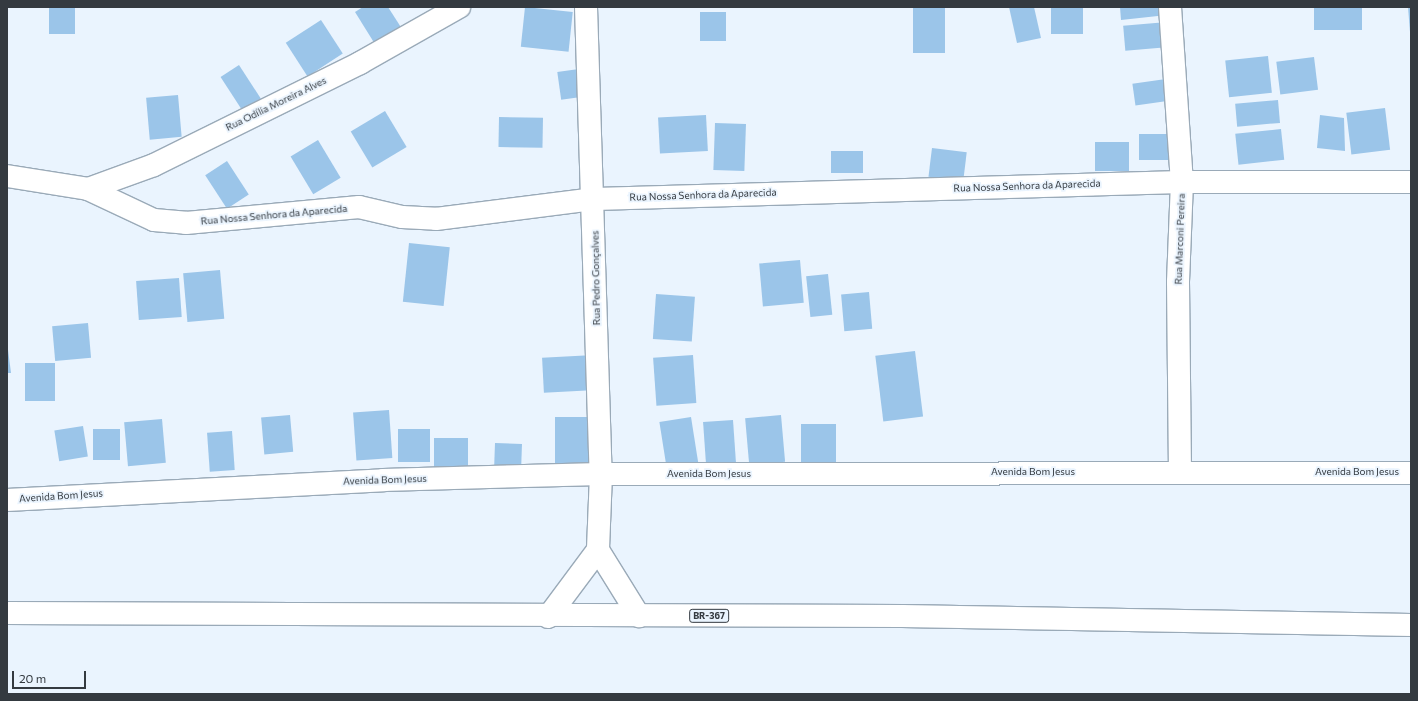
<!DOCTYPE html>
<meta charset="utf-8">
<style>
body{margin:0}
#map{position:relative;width:1418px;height:701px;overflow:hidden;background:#eaf4fe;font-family:Commissioner,sans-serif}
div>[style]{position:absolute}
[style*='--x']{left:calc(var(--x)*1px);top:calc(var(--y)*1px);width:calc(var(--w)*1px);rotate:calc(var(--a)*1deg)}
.building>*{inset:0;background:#9bc5e9;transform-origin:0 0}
.roads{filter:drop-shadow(1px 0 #9aaab8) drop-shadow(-1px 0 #9aaab8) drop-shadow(0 1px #9aaab8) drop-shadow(0 -1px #9aaab8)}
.street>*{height:22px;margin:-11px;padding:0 11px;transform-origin:11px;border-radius:11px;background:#fff}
.highway>*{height:22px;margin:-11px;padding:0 11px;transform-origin:11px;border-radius:11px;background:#fff}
span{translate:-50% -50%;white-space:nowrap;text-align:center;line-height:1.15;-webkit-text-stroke:3.5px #eaf4fe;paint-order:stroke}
.shield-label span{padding:1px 3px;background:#eaf4fe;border:1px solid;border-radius:3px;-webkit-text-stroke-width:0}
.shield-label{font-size:9px;color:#343a40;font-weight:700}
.street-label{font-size:10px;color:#343a40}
.frame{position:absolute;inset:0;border:8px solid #343a40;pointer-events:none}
.scale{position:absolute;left:12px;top:671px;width:74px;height:18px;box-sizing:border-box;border:2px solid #343a40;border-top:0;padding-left:5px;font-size:12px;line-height:14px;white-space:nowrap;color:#343a40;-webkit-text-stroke:3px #eaf4fe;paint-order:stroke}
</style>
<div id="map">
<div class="building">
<i style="left:49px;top:7px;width:26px;height:27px"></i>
<i style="clip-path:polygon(363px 7px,388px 7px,404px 32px,378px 49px,355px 12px)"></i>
<i style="left:525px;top:7px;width:48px;height:40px;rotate:6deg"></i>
<i style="left:913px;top:7px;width:32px;height:46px"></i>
<i style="clip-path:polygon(1009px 7px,1034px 7px,1041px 38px,1017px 43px)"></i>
<i style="left:1051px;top:7px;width:32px;height:27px"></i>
<i style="clip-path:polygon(1120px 7px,1167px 7px,1167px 15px,1121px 20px)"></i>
<i style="left:1314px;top:7px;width:48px;height:23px"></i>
<i style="clip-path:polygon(1408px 7px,1411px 7px,1411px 32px,1410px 32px)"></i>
<i style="left:700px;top:12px;width:26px;height:29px"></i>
<i style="left:321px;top:20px;width:40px;height:42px;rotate:57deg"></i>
<i style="left:1167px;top:22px;width:25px;height:44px;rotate:85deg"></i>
<i style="left:1268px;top:56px;width:37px;height:43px;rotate:84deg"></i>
<i style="left:1314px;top:57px;width:33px;height:38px;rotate:83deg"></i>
<i style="left:239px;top:65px;width:40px;height:22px;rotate:57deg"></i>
<i style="left:586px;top:68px;width:28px;height:29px;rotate:82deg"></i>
<i style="left:1173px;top:78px;width:22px;height:41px;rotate:82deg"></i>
<i style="left:178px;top:95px;width:42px;height:32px;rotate:85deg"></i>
<i style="left:1278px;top:100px;width:23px;height:43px;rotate:85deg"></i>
<i style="left:1385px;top:108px;width:42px;height:39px;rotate:83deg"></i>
<i style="left:385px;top:111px;width:42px;height:40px;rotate:59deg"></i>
<i style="left:706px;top:115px;width:36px;height:48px;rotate:87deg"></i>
<i style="clip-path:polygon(1320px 115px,1344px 118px,1345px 151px,1317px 148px)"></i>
<i style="left:499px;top:117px;width:44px;height:30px;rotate:1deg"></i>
<i style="left:715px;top:123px;width:31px;height:47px;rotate:2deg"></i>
<i style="left:1281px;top:129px;width:31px;height:46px;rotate:84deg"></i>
<i style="left:1139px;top:134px;width:38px;height:26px"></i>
<i style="left:318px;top:140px;width:44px;height:32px;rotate:59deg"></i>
<i style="left:1129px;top:142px;width:29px;height:34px;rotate:90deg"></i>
<i style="left:932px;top:148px;width:35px;height:29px;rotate:7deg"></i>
<i style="left:831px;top:151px;width:32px;height:22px"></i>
<i style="left:227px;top:161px;width:40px;height:26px;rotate:57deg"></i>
<i style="left:409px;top:243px;width:41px;height:59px;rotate:6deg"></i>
<i style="left:800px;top:260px;width:43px;height:41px;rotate:85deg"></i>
<i style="left:220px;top:270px;width:49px;height:37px;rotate:85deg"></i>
<i style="left:828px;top:274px;width:41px;height:22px;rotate:84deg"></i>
<i style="left:179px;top:278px;width:39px;height:43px;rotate:86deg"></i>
<i style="left:869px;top:292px;width:37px;height:28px;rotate:85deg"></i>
<i style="left:656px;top:294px;width:39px;height:45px;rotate:4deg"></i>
<i style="left:88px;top:323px;width:35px;height:36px;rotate:85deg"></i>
<i style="clip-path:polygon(7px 342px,11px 373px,7px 373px)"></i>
<i style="left:915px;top:351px;width:66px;height:40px;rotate:83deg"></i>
<i style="left:594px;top:355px;width:35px;height:52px;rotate:87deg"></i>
<i style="left:693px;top:355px;width:48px;height:40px;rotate:86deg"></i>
<i style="left:25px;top:363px;width:30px;height:38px"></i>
<i style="left:389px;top:410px;width:48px;height:36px;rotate:86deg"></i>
<i style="left:290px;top:415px;width:37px;height:29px;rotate:85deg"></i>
<i style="left:781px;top:415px;width:47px;height:36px;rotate:85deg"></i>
<i style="left:599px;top:417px;width:46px;height:44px;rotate:90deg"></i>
<i style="left:691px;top:417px;width:47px;height:32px;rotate:81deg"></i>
<i style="left:162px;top:419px;width:44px;height:38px;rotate:85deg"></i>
<i style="left:733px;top:420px;width:43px;height:30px;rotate:86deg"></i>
<i style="left:801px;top:424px;width:35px;height:40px"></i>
<i style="left:83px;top:426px;width:31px;height:29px;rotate:81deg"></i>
<i style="left:93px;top:429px;width:27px;height:31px"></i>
<i style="left:398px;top:429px;width:32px;height:33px"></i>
<i style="left:232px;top:431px;width:39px;height:25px;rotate:86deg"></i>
<i style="left:434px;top:438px;width:34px;height:33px"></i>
<i style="left:495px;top:443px;width:27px;height:26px;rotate:2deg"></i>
</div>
<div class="roads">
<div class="street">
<i style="--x:586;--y:7;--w:467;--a:88.2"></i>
<i style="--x:601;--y:474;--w:76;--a:92.3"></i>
<i style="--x:598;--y:550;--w:78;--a:58.2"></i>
<i style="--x:1170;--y:7;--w:175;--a:86.1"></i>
<i style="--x:1182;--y:182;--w:100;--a:92.3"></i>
<i style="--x:1178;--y:282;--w:190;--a:89.4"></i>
<i style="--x:7;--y:176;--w:82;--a:9.1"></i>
<i style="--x:88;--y:189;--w:73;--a:25.2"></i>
<i style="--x:154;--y:220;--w:32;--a:5"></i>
<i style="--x:186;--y:223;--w:174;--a:-5.3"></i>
<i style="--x:359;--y:207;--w:44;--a:13.1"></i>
<i style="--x:402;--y:217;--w:34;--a:3"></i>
<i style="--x:436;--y:219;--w:160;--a:-7.2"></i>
<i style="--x:595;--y:199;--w:587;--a:-1.66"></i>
<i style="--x:1182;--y:182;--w:229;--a:0"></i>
<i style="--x:88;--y:189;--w:70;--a:-20"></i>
<i style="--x:154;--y:165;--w:230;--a:-26.3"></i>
<i style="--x:360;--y:63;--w:114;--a:-29.5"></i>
<i style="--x:7;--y:500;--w:377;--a:-3"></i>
<i style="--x:383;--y:480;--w:218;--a:-1.6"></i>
<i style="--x:601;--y:474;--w:810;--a:-0.07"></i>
<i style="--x:548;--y:617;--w:84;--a:-53.3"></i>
</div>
<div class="highway">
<i style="--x:7;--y:613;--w:895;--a:0.19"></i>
<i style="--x:902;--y:616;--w:509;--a:1.01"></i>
</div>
</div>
<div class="shield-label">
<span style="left:709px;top:616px">BR-367</span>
</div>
<div class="street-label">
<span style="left:276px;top:104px;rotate:-26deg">Rua Odília Moreira Alves</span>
<span style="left:1027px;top:186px;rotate:-2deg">Rua Nossa Senhora da Aparecida</span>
<span style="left:703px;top:195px;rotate:-2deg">Rua Nossa Senhora da Aparecida</span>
<span style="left:274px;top:215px;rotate:-5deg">Rua Nossa Senhora da Aparecida</span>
<span style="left:1180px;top:239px;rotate:-88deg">Rua Marconi Pereira</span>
<span style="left:596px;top:278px;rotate:-91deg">Rua Pedro Gonçalves</span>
<span style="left:1033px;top:472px">Avenida Bom Jesus</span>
<span style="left:1357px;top:472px">Avenida Bom Jesus</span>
<span style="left:709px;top:474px">Avenida Bom Jesus</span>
<span style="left:385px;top:480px;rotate:-2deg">Avenida Bom Jesus</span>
<span style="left:61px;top:496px;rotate:-4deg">Avenida Bom Jesus</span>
</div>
<div class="frame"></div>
<div class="scale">20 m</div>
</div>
